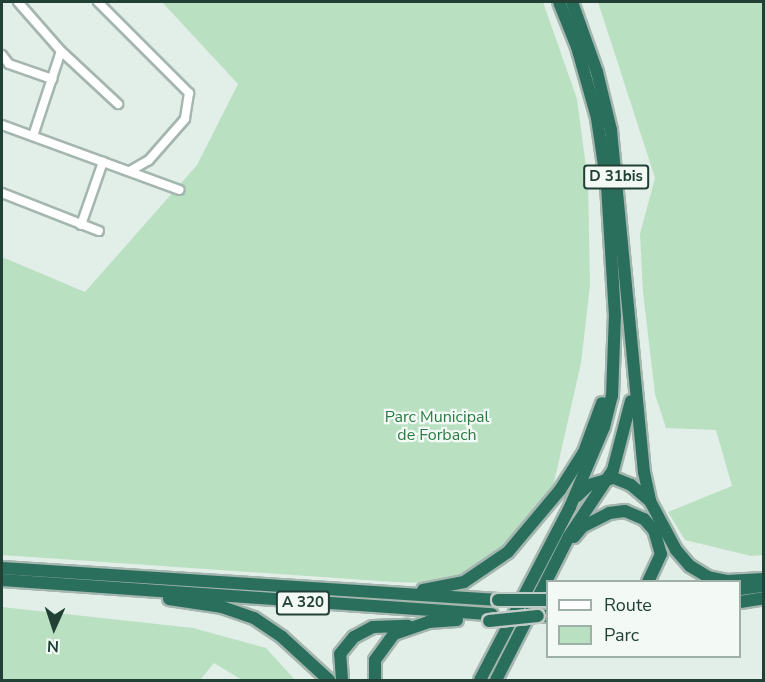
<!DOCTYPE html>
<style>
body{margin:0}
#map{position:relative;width:765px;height:682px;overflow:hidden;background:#e2eee8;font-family:"Nunito Sans",sans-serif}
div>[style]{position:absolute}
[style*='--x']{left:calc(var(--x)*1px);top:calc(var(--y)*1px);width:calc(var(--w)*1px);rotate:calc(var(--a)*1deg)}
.green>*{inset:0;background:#bae0c2}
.roads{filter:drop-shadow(2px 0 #a4b6af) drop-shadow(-2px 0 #a4b6af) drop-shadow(0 2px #a4b6af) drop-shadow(0 -2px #a4b6af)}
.minor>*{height:8px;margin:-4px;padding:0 4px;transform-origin:4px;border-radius:4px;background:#fff}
.highway>*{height:12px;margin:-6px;padding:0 6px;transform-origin:6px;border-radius:6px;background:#2a6f5c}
.bridges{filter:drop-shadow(2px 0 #c1cac7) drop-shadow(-2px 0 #c1cac7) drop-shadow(0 2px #c1cac7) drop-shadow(0 -2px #c1cac7)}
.highway-bridge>*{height:12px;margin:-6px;padding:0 6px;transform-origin:6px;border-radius:6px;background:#2a6f5c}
span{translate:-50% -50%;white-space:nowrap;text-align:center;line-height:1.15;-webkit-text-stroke:4.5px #f3faf6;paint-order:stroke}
.shield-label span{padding:2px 4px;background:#f3faf6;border:2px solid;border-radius:4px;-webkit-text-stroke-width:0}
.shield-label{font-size:15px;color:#214036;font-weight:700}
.park-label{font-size:16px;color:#287b42}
.frame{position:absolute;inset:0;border:3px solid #214036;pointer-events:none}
.legend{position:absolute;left:546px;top:580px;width:195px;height:78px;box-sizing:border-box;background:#f3faf6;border:2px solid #9fb0a9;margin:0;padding:8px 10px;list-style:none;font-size:18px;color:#214036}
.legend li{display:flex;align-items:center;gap:12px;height:30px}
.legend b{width:30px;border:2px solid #9fb0a9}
.north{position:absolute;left:24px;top:598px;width:60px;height:60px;-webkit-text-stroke:4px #f3faf6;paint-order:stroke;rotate:183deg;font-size:16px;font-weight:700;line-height:24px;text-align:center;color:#214036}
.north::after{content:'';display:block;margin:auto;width:21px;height:27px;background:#214036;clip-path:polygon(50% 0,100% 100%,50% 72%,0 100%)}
</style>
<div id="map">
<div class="green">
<i style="clip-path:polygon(162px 2px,543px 2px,577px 99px,588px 182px,590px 285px,581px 363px,553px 487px,510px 542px,479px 571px,426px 583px,394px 582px,2px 555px,2px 257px,85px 292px,197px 165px,238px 84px)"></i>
<i style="clip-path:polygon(598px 2px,763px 2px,763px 555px,751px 556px,685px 540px,668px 512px,732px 486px,716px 430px,666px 428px,655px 394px,643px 292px,640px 234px,655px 178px)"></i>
<i style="clip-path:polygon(2px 607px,193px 628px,266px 648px,295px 680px,242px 680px,214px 663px,200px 680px,3px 680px)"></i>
</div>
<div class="roads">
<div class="minor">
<i style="--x:18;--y:2;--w:65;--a:48.7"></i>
<i style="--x:61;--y:51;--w:78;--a:42.9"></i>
<i style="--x:98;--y:2;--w:129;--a:45"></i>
<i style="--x:189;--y:93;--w:26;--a:99"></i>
<i style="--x:185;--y:119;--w:55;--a:131.3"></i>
<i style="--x:149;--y:160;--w:22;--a:150"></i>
<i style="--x:2;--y:55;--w:11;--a:52"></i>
<i style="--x:9;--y:64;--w:46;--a:19.2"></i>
<i style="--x:2;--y:125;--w:189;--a:20.1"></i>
<i style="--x:33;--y:136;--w:89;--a:-71.8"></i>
<i style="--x:2;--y:193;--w:104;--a:21.4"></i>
<i style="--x:81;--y:225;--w:67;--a:-70.8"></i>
</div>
<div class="highway">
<i style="--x:572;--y:2;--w:74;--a:70.3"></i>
<i style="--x:597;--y:72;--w:60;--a:76.4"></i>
<i style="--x:611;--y:130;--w:344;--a:84.5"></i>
<i style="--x:644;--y:472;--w:30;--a:78"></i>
<i style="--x:650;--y:501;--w:55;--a:62"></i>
<i style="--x:676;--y:550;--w:21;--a:49"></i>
<i style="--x:690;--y:566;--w:21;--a:31"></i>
<i style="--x:708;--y:577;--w:19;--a:12"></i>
<i style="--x:727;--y:581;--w:37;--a:-3"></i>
<i style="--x:577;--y:496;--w:16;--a:-43"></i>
<i style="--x:589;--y:485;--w:26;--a:-16"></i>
<i style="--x:614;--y:478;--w:18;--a:22"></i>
<i style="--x:631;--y:485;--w:25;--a:40"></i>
<i style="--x:574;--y:537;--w:13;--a:-51"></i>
<i style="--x:582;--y:527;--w:30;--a:-27"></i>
<i style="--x:609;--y:513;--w:16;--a:-7"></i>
<i style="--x:625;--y:511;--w:21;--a:23"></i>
<i style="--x:644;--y:519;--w:15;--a:48"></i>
<i style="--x:654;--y:530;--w:25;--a:74"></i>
<i style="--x:661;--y:554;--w:31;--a:115"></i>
<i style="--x:2;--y:568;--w:497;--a:3.7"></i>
<i style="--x:2;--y:580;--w:491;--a:4"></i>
<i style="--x:740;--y:589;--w:22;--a:-8"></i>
<i style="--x:423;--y:590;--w:42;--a:-11"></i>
<i style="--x:464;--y:582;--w:53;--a:-34.3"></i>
<i style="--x:508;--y:552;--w:81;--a:-50"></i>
<i style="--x:560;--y:490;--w:45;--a:-57.7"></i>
<i style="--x:584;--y:452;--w:52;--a:-69.8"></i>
<i style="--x:169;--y:599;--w:54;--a:8.6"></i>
<i style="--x:222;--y:607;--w:34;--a:19"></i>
<i style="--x:254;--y:618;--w:34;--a:34"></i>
<i style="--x:282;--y:637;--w:64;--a:42.5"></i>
<i style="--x:740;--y:602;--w:24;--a:-9"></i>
<i style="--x:538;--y:616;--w:10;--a:0"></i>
<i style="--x:342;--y:680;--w:26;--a:-94"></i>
<i style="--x:340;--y:654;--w:22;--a:-51"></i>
<i style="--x:354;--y:637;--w:21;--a:-28"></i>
<i style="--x:373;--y:627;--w:35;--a:-2"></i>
<i style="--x:375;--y:680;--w:20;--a:-90"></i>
<i style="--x:375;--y:660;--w:32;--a:-54"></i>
<i style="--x:394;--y:634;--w:36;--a:-19"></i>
<i style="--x:428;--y:622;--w:29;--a:-4"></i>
<i style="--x:480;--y:680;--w:195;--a:-62.5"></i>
<i style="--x:570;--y:507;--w:87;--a:-67"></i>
<i style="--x:604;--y:427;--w:32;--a:-76"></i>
<i style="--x:612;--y:396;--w:80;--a:-87.9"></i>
<i style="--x:615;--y:316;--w:130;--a:-93.5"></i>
<i style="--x:607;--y:186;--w:69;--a:-98.4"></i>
<i style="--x:597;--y:118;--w:74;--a:-105.7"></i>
<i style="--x:577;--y:47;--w:48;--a:-111.8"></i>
<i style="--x:496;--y:680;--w:161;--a:-63.1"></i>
<i style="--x:569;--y:536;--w:79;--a:-56.3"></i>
<i style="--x:613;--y:470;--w:71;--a:-75.4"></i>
</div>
</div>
<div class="bridges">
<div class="highway-bridge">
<i style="--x:498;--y:600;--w:50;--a:0"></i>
<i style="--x:489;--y:621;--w:49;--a:-5.8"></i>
</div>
</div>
<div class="shield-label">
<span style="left:616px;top:177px">D 31bis</span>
<span style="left:303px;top:603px">A 320</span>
</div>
<div class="park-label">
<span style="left:437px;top:426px">Parc Municipal<br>de Forbach</span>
</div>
<div class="frame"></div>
<ul class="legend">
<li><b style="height:8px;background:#fff"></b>Route</li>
<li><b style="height:16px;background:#bae0c2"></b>Parc</li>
</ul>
<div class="north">N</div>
</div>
